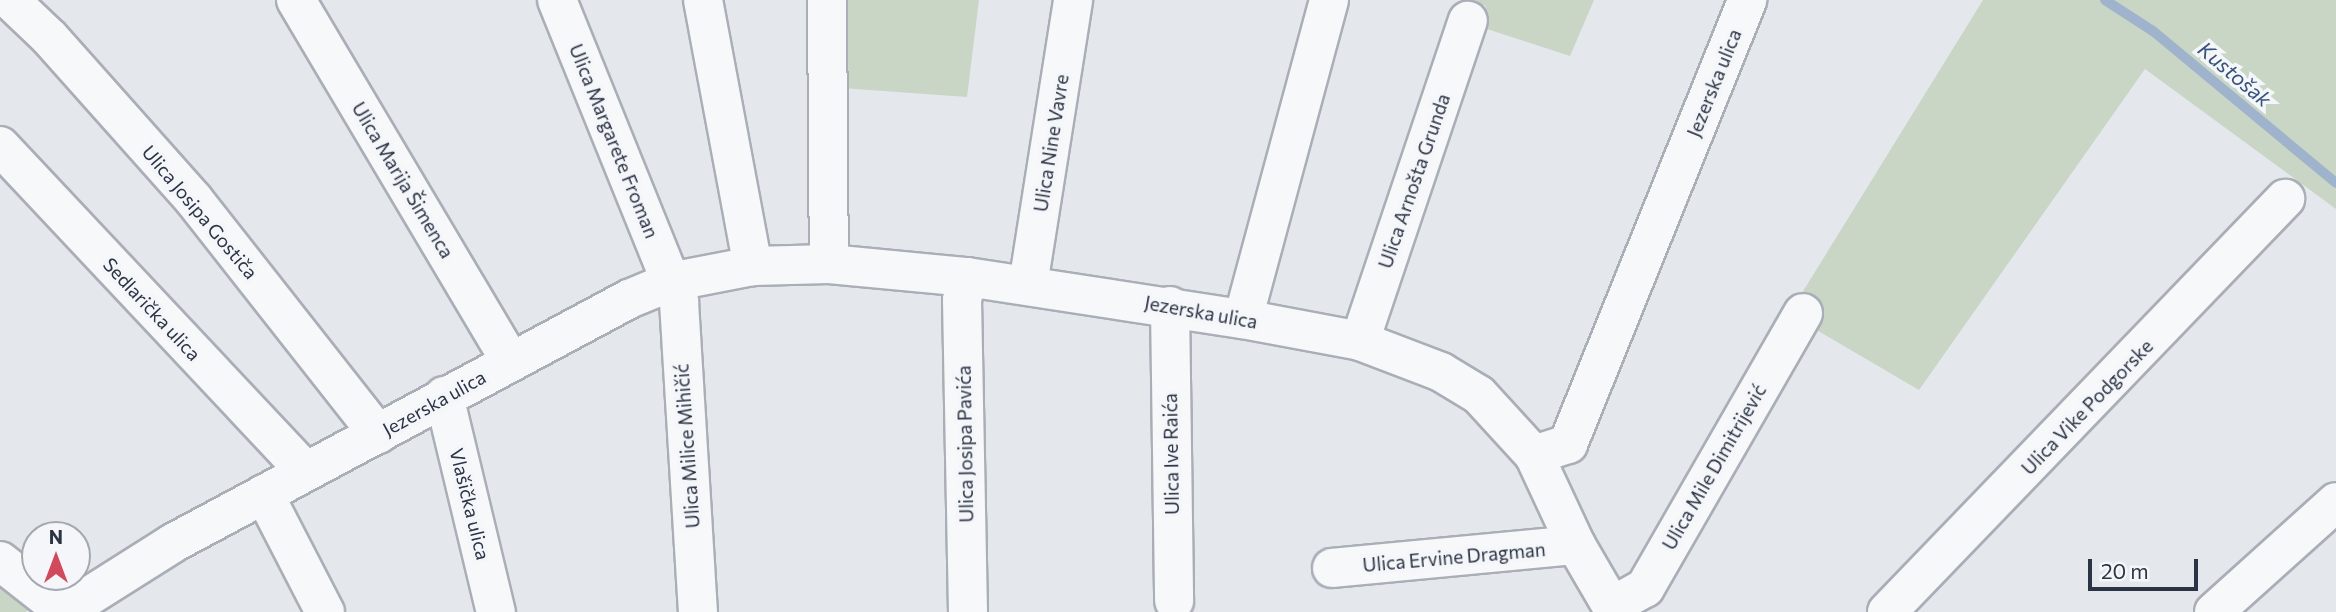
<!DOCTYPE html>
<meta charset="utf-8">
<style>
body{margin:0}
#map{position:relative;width:2336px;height:612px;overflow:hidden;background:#e4e7ec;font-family:Commissioner,sans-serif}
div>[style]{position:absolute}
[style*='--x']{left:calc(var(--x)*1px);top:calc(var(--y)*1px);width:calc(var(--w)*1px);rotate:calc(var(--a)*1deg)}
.green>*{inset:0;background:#c9d6c5}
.stream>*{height:10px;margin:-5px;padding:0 5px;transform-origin:5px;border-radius:5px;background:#9fb4cc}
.roads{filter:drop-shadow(2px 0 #a9aeb7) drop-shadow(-2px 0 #a9aeb7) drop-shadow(0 2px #a9aeb7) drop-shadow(0 -2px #a9aeb7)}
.minor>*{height:38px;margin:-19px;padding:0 19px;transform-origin:19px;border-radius:19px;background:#f7f8fa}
span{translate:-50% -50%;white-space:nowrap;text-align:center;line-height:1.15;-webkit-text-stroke:7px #f4f6f9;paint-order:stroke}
.street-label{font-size:19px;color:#2b3445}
.water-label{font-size:21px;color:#34527a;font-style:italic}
.north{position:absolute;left:21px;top:521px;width:70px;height:70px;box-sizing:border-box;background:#f4f6f9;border:2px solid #a4a8b1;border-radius:50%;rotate:0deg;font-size:19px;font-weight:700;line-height:28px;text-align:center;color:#2b3445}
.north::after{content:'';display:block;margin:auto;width:24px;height:32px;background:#d1495b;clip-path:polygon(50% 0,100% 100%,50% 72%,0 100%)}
.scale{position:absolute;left:2088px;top:559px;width:110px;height:32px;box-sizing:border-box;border:4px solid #2b3445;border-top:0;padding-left:9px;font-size:21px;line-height:24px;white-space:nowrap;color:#2b3445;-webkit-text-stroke:5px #f4f6f9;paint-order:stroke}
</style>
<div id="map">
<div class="green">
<i style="clip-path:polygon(841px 0,979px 0,967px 97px,842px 88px)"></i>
<i style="clip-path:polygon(1470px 0,1594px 0,1570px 56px,1481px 27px,1486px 6px)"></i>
<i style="clip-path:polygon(1983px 0,2336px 0,2336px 209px,2145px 69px,1919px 390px,1808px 325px,1797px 301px)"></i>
<i style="clip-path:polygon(0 573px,30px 608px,26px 612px,0 612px)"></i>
</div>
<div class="stream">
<i style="--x:2105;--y:0;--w:57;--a:32.9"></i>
<i style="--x:2153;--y:31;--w:238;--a:39.7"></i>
</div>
<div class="roads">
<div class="minor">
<i style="--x:10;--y:0;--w:54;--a:43.5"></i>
<i style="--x:49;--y:37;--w:218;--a:48.3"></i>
<i style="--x:194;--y:200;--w:298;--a:51.8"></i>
<i style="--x:296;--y:0;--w:420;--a:59.3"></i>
<i style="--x:557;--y:0;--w:326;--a:68"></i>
<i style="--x:679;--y:302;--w:311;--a:86.5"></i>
<i style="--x:703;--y:0;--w:271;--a:79.4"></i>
<i style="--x:827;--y:0;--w:264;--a:89.6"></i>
<i style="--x:0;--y:146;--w:446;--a:46.8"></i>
<i style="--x:967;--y:277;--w:24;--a:102"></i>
<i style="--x:962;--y:300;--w:312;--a:88.9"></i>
<i style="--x:1028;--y:285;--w:289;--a:-81"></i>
<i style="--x:1170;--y:306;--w:295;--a:89.2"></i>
<i style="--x:1243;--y:319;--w:330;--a:-74.9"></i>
<i style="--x:1360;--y:341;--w:338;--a:-71.4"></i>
<i style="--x:444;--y:396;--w:222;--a:76.5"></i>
<i style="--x:1534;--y:455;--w:36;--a:-18"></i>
<i style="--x:1568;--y:444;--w:479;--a:-68"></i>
<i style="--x:264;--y:494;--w:133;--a:62.7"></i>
<i style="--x:0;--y:561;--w:83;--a:38.1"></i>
<i style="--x:1332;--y:568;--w:245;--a:-5.4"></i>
<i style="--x:1612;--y:606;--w:38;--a:-29"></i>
<i style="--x:1645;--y:588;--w:317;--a:-60.1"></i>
<i style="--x:64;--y:612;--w:129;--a:-32.3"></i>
<i style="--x:173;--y:543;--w:517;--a:-28.15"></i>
<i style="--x:629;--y:299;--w:44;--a:-22.5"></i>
<i style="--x:670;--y:282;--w:85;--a:-10.9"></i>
<i style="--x:753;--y:266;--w:76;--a:-1.5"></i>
<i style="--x:829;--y:264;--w:139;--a:5.4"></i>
<i style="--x:967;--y:277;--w:279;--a:8.7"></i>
<i style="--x:1243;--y:319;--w:119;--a:10.6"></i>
<i style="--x:1360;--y:341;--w:87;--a:20.9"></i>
<i style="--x:1441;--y:372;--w:44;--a:31.2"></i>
<i style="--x:1479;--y:395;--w:81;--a:47.5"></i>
<i style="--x:1534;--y:455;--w:99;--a:65"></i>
<i style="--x:1576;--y:545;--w:78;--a:59.8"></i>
<i style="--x:1887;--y:612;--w:574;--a:-46.06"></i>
<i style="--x:2214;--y:612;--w:164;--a:-42"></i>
</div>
</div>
<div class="street-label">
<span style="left:1714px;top:83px;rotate:-68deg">Jezerska ulica</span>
<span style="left:614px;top:141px;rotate:68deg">Ulica Margarete Froman</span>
<span style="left:1051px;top:143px;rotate:-81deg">Ulica Nine Vavre</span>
<span style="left:403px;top:180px;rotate:59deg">Ulica Marija Šimenca</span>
<span style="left:1414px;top:181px;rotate:-71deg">Ulica Arnošta Grunda</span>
<span style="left:200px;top:212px;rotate:50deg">Ulica Josipa Gostiča</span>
<span style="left:152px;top:309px;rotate:47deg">Sedlarička ulica</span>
<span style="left:1201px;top:312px;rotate:10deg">Jezerska ulica</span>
<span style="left:434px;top:403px;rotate:-29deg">Jezerska ulica</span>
<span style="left:2087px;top:407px;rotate:-46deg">Ulica Vike Podgorske</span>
<span style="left:965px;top:444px;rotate:-91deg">Ulica Josipa Pavića</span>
<span style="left:687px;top:446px;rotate:-94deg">Ulica Milice Mihičić</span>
<span style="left:1171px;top:454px;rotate:-91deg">Ulica Ive Raića</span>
<span style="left:1714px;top:467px;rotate:-60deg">Ulica Mile Dimitrijević</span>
<span style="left:470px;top:504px;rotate:76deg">Vlašička ulica</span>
<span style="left:1454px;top:557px;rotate:-5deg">Ulica Ervine Dragman</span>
</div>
<div class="water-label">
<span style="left:2235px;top:74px;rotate:40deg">Kustošak</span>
</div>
<div class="north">N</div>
<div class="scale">20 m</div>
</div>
